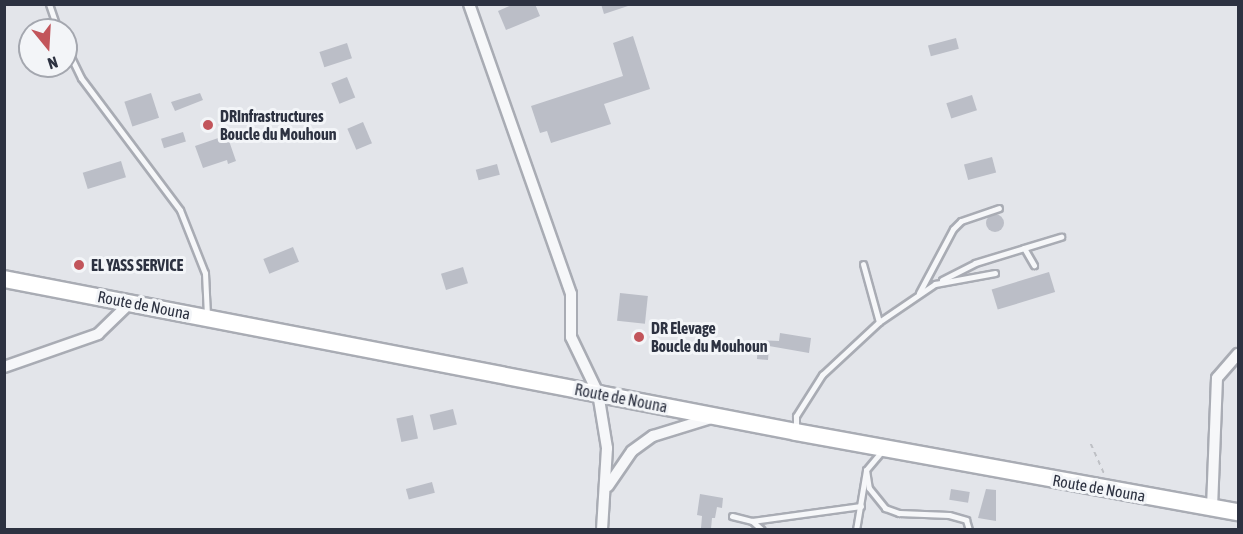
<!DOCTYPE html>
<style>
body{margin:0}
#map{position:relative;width:1243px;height:534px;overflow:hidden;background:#e3e5ea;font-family:"Asap Condensed",sans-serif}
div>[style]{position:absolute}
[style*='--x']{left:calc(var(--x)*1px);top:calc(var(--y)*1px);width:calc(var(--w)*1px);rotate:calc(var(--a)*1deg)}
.building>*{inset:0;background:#bbbec7;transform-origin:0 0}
.round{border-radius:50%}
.path>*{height:1.5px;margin-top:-0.75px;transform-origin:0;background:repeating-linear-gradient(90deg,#bec0c5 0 4.5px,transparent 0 9px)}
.roads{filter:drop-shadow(2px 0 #a9acb4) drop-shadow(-2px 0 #a9acb4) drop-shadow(0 2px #a9acb4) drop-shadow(0 -2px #a9acb4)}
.lane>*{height:5px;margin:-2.5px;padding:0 2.5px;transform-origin:2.5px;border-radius:2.5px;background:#f6f7f9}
.street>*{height:10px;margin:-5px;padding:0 5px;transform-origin:5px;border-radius:5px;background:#f6f7f9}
.primary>*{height:16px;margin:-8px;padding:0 8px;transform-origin:8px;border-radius:8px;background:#fff}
.dots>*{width:16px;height:16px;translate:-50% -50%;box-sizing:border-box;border:3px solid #f3f5f8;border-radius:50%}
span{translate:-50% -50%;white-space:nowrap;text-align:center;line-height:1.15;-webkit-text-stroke:6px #f3f5f8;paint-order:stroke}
.poi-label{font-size:16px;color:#2d3241;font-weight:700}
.left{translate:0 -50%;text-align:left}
.street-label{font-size:16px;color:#2d3241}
.frame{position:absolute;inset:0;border:6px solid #2d3241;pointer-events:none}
.north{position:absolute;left:18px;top:18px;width:60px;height:60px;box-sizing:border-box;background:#f3f5f8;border:2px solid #a4a7af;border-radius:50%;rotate:162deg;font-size:16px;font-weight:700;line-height:24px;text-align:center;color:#2d3241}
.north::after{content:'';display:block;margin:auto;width:21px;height:27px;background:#c2555b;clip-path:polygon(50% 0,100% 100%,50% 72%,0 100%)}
</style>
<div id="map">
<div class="building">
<i style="clip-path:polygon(514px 4px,535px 4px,540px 16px,506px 30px,498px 11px)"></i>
<i style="clip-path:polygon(601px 4px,628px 4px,628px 6px,604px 14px)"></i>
<i style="clip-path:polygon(633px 36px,650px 89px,604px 104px,611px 124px,551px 143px,547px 131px,540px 133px,531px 106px,623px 76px,613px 43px)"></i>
<i style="left:956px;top:38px;width:11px;height:29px;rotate:75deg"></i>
<i style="left:347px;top:43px;width:16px;height:29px;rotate:72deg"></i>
<i style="left:347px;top:77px;width:22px;height:17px;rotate:68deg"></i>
<i style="left:151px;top:93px;width:26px;height:28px;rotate:72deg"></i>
<i style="clip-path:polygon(200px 93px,203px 100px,175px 111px,171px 102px)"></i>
<i style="left:972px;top:95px;width:16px;height:27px;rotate:72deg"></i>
<i style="left:363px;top:122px;width:23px;height:17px;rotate:67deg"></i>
<i style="left:183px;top:132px;width:10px;height:23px;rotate:73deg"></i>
<i style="clip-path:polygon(227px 135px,236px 161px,228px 164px,227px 160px,203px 168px,195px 146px)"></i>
<i style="left:992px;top:157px;width:16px;height:29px;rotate:75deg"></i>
<i style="left:121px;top:161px;width:17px;height:40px;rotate:73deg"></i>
<i style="left:497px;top:164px;width:11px;height:22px;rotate:75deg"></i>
<i class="round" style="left:986px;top:214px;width:18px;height:18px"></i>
<i style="left:293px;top:247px;width:16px;height:32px;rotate:68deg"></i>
<i style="left:463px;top:267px;width:17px;height:23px;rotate:73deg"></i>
<i style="left:1049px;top:272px;width:21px;height:60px;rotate:73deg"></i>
<i style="left:620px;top:293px;width:28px;height:28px;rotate:6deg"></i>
<i style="clip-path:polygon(780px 333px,811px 338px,809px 353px,769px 346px,768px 360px,757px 359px,758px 340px,779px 341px)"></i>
<i style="left:453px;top:409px;width:16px;height:24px;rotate:76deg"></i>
<i style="left:413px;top:415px;width:24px;height:17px;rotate:78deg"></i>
<i style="left:432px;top:482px;width:11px;height:27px;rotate:75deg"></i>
<i style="left:951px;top:489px;width:19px;height:11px;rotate:9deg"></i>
<i style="clip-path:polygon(986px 489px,996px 490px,996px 521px,978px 518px)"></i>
<i style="clip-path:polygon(700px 494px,723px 498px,722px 508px,717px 507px,715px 518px,712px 518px,711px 529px,701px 528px,702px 516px,697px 515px)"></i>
</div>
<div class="path">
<i style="--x:1091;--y:444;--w:32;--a:66"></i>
</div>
<div class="roads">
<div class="lane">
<i style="--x:49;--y:4;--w:28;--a:71"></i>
<i style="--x:66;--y:47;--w:34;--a:64"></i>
<i style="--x:81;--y:78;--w:165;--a:53.1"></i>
<i style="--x:180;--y:210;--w:68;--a:68.4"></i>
<i style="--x:205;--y:273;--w:42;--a:87.3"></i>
<i style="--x:1024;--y:248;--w:39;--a:-17"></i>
<i style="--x:942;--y:280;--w:37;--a:-27"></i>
<i style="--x:975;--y:263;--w:51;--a:-17"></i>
<i style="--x:1024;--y:248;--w:20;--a:60"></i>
<i style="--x:919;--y:293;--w:72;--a:-62"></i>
<i style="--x:953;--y:229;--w:11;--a:-45"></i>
<i style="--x:961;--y:221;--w:40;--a:-18.9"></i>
<i style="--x:879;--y:322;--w:68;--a:-34.2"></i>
<i style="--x:935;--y:284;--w:61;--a:-10.4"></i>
<i style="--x:796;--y:428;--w:12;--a:-90"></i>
<i style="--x:796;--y:416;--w:49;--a:-57.6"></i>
<i style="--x:822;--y:375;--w:78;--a:-42.9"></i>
<i style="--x:879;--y:322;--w:60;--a:-105.4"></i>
<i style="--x:866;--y:470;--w:18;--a:81"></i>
<i style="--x:869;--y:488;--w:26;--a:51"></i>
<i style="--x:885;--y:508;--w:15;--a:20"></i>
<i style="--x:899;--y:513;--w:50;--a:2.3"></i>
<i style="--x:949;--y:515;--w:18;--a:16"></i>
<i style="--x:966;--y:520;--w:10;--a:73"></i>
<i style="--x:732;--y:516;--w:21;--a:14"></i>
<i style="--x:752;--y:521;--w:110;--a:-7.8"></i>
<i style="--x:752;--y:521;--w:13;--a:42"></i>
<i style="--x:856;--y:530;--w:61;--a:-80.5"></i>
<i style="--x:866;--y:470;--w:26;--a:-50"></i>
</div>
<div class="street">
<i style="--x:469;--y:4;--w:307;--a:70.6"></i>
<i style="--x:571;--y:294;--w:43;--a:90"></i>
<i style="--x:571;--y:337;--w:62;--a:64.3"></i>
<i style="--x:598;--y:393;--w:56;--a:80.7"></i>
<i style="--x:607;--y:448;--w:82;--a:93.5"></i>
<i style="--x:4;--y:367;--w:100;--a:-19.3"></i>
<i style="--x:98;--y:334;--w:45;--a:-44.1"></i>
<i style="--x:608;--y:486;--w:42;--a:-55.6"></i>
<i style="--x:632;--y:451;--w:26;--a:-36"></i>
<i style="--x:653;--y:436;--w:61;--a:-17.2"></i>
<i style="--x:1212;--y:508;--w:130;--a:-87.8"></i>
<i style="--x:1217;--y:378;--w:32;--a:-49"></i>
</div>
<div class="primary">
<i style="--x:4;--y:279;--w:807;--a:10.93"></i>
<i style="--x:796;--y:432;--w:449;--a:10.3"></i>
</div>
</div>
<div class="dots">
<i style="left:208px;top:125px;background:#c2555b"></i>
<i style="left:79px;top:265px;background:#c2555b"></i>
<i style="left:639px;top:337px;background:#c2555b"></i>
</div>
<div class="poi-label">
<span class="left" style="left:220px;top:125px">DRInfrastructures<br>Boucle du Mouhoun</span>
<span class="left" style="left:91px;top:265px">EL YASS SERVICE</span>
<span class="left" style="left:651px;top:337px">DR Elevage<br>Boucle du Mouhoun</span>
</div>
<div class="street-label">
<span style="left:144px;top:305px;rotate:11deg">Route de Nouna</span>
<span style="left:621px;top:398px;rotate:11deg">Route de Nouna</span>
<span style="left:1099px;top:488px;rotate:10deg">Route de Nouna</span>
</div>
<div class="frame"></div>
<div class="north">N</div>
</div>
